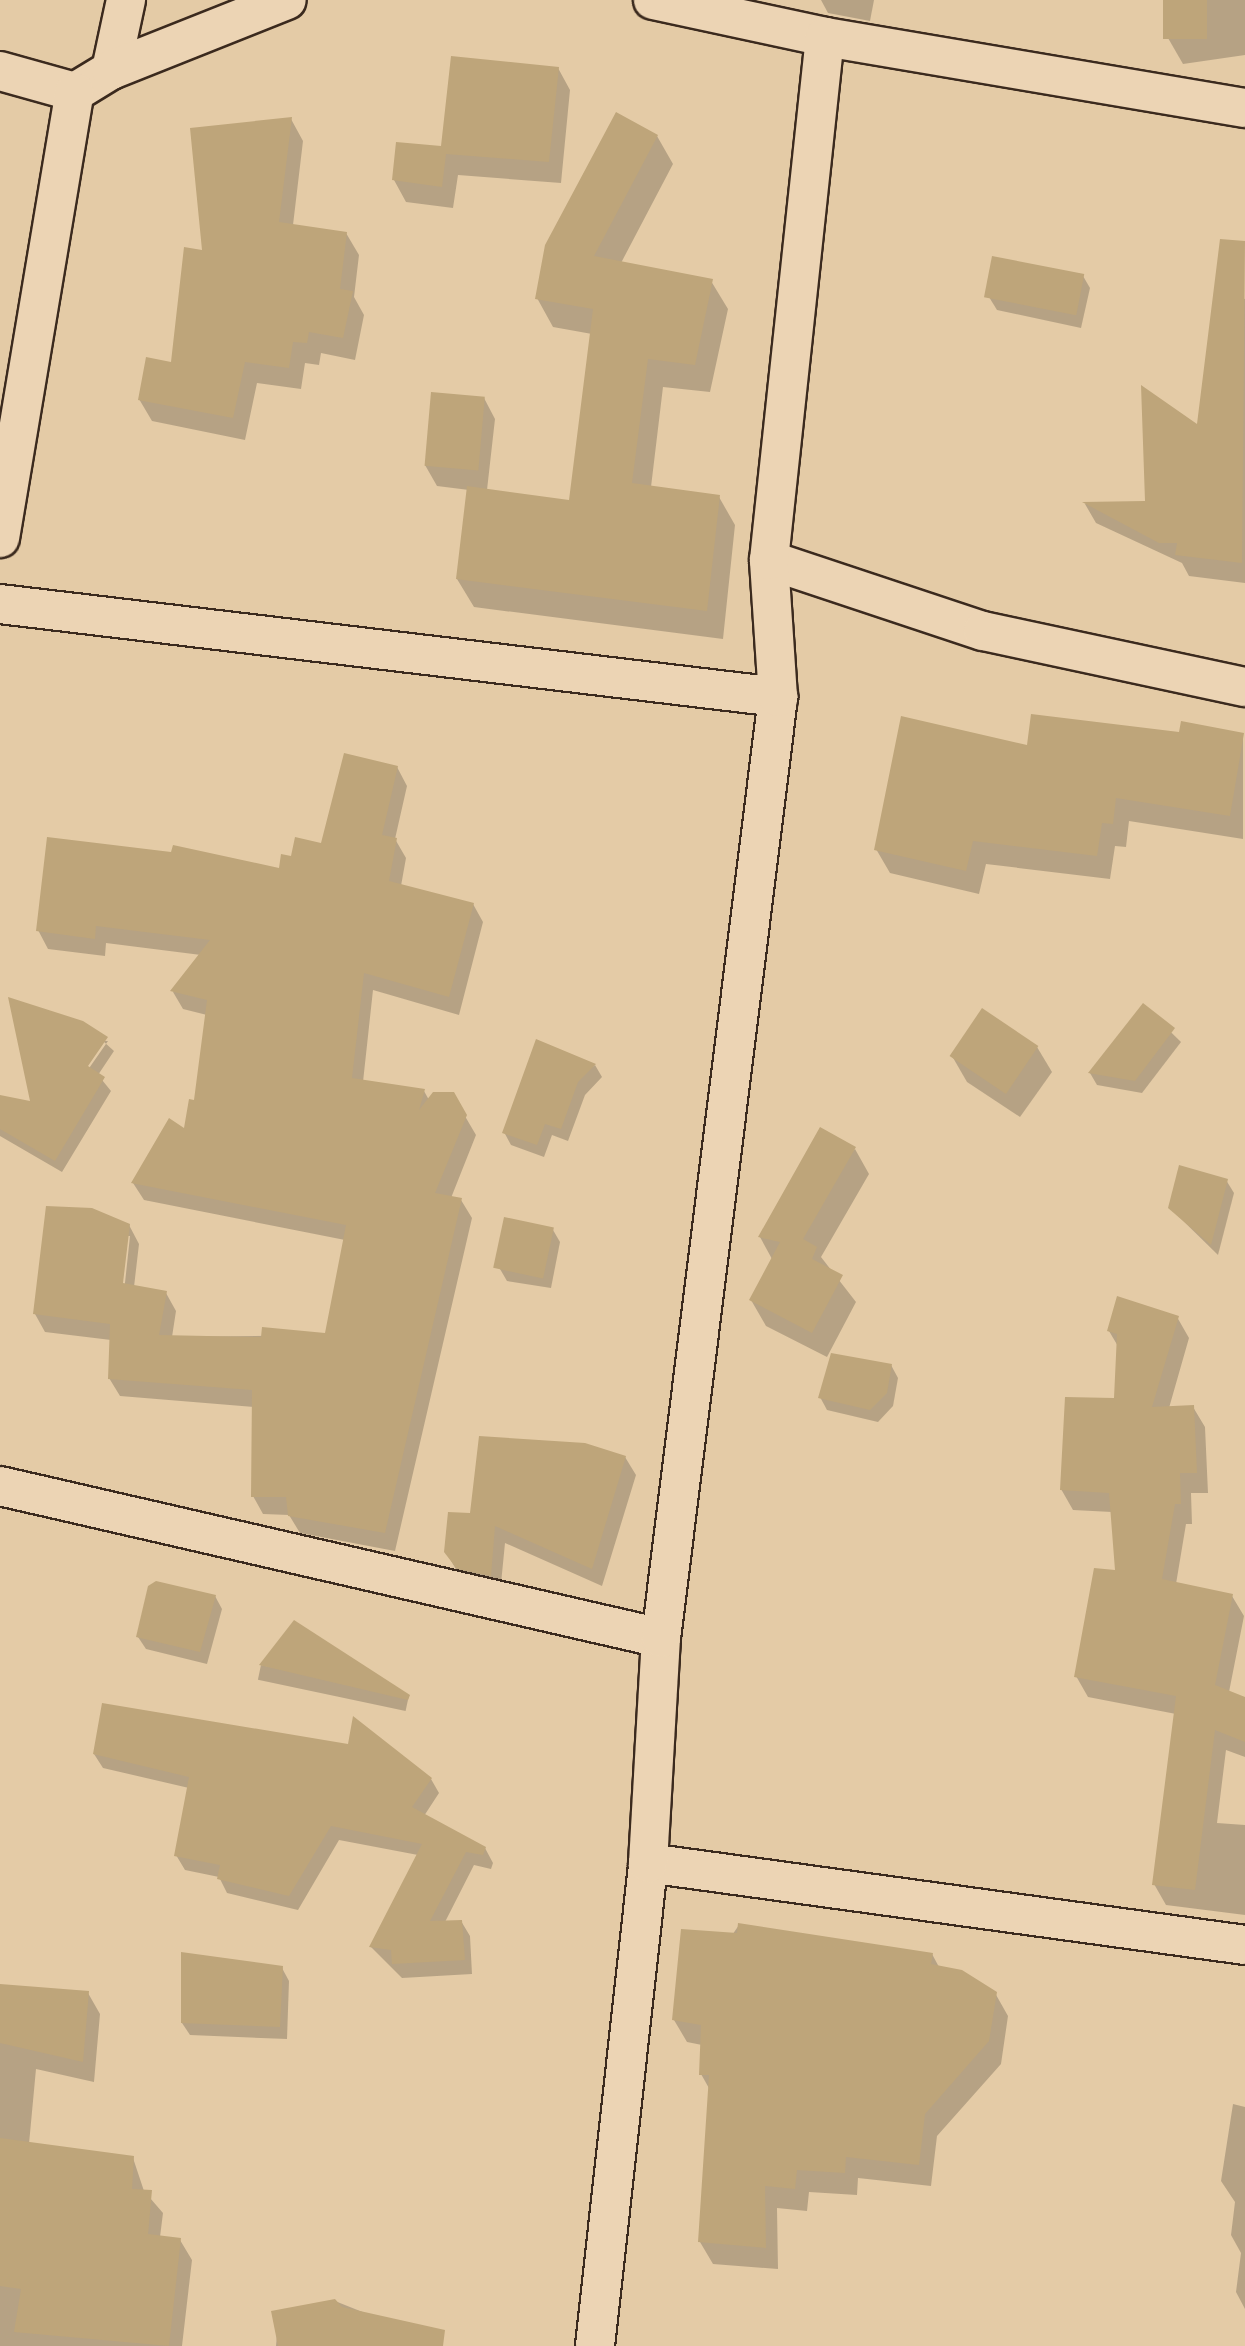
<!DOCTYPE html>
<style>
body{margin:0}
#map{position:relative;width:1245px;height:2346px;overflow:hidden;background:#e4cba6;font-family:"Comic Neue",sans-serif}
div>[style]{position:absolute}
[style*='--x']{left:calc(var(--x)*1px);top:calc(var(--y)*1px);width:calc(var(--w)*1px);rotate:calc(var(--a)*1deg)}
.shadow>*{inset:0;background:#0003;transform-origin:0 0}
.building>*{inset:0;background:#bea57a;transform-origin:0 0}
.roads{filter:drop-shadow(2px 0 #3b2a1e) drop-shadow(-2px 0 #3b2a1e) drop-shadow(0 2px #3b2a1e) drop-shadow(0 -2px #3b2a1e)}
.minor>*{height:38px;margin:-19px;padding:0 19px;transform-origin:19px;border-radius:19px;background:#ecd4b4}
span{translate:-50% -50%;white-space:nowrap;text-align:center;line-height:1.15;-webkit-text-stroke:5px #ecd4b4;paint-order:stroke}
</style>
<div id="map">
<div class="shadow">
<i style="clip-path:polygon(821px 0,874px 0,870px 21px,828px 13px)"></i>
<i style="clip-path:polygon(1165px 0,1245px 0,1245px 55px,1183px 64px,1168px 38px)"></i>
<i style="clip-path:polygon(558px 68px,570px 90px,561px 183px,458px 175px,453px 208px,406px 202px,394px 180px)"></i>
<i style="clip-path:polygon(291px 119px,303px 141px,293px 225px,346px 233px,359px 255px,354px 297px,364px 315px,355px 360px,321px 353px,319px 365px,305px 363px,301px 389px,257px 383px,245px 440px,152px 421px,139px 399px,172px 364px,204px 252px)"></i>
<i style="clip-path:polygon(657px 136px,673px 164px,621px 263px,711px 281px,728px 309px,710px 392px,663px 387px,651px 487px,719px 497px,735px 525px,723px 639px,474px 607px,457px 579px,469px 490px,437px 486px,425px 465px,484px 398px,495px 419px,487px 490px,570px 502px,592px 334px,553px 327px,537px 298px)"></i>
<i style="clip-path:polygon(1083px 276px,1090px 288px,1081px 328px,997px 310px,989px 297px)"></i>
<i style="clip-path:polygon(1215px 295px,1245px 299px,1245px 583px,1189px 576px,1182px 563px,1096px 523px,1085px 504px,1147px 503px,1198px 428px)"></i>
<i style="clip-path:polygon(1181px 734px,1243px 734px,1243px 839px,1129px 821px,1126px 847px,1115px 846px,1110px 879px,986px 864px,979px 894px,890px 873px,876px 849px,1028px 747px)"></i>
<i style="clip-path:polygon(evenodd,397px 767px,407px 786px,395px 839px,406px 858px,401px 886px,473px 904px,483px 922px,459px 1015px,373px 990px,363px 1082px,424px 1091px,429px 1100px,452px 1094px,476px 1135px,451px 1198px,461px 1200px,472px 1218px,395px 1551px,300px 1533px,289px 1515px,263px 1514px,253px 1496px,254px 1407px,120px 1396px,109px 1378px,111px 1340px,45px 1332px,35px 1314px,129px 1225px,139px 1244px,134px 1287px,166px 1293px,176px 1311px,172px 1337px,327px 1335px,345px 1240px,144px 1200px,133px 1183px,185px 1131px,196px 1102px,207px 1015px,183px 1009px,173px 992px,201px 955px,106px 943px,105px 956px,48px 949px,38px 930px,280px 870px,322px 845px,397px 767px,127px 1236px,130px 1236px,124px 1292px,120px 1291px,127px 1236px)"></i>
<i style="clip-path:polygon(1143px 1005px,1181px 1042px,1142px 1093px,1097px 1085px,1090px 1073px)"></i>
<i style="clip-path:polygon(evenodd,82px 1022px,114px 1051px,98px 1075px,111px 1091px,62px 1172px,0 1136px,0 1096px,32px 1104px,82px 1022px,103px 1041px,108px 1041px,85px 1074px,82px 1072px,103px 1041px)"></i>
<i style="clip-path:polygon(1037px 1047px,1052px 1072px,1020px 1117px,967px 1082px,952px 1056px)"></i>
<i style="clip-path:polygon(595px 1065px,602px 1077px,585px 1095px,568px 1141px,552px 1135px,544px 1157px,511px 1145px,504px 1132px)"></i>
<i style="clip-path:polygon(855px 1149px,869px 1174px,821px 1257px,856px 1302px,827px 1357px,766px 1326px,751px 1300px,772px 1259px,760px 1237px)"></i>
<i style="clip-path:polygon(1226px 1180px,1234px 1193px,1218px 1255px,1170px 1208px)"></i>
<i style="clip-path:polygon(553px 1230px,560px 1242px,551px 1288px,507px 1281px,500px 1269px)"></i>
<i style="clip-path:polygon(1177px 1317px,1189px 1338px,1169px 1408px,1193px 1407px,1205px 1427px,1208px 1493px,1191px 1493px,1192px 1524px,1186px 1524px,1176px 1584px,1232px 1596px,1244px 1616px,1229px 1692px,1245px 1699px,1245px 1757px,1226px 1750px,1217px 1823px,1245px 1825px,1245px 1915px,1166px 1905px,1154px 1884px,1176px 1714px,1088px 1697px,1076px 1676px,1117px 1572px,1112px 1512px,1073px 1510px,1061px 1489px,1116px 1400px,1119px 1348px,1109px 1331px)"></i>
<i style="clip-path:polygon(891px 1365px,898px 1378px,893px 1406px,878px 1422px,827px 1410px,820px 1397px)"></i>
<i style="clip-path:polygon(625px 1457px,636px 1475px,602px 1586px,505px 1543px,500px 1594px,469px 1586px,457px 1571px,446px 1552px,472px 1515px)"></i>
<i style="clip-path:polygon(215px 1596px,222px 1609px,207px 1664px,146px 1649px,138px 1637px)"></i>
<i style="left:261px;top:1665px;width:151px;height:15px;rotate:12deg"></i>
<i style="clip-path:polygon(94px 1754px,431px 1779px,439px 1793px,424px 1816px,485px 1848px,493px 1863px,491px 1869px,474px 1865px,445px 1922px,461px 1921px,470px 1936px,472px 1974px,402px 1978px,371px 1947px,418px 1855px,339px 1840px,298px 1910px,227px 1893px,219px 1877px,185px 1870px,176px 1855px,189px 1788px,103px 1768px)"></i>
<i style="clip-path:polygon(739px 1925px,932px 1954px,939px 1967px,995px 1993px,1008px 2016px,1001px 2064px,937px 2136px,931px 2186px,858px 2178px,857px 2195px,809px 2192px,807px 2211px,777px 2208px,778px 2269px,713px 2264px,700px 2242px,710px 2090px,701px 2074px,702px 2045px,687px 2042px,674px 2020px)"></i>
<i style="clip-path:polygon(282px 1968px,289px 1981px,287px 2039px,190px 2035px,182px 2023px)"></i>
<i style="clip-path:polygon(0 1986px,88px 1993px,100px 2014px,94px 2082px,36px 2069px,29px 2144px,133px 2158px,144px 2191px,163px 2213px,160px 2237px,180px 2240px,192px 2260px,182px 2346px,0 2346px)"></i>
<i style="clip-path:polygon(1233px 2104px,1245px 2107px,1245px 2309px,1236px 2292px,1241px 2253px,1231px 2235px,1235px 2202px,1221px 2181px)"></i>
<i style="clip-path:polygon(335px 2301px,370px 2315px,383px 2346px,276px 2346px,279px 2312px)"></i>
</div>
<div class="building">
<i style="left:1163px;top:0;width:44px;height:39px"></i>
<i style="clip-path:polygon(451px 56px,559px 67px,549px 162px,446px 154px,442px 187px,392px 180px,396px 142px,441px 146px)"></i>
<i style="clip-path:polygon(616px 112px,658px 135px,594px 256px,713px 279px,695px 365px,648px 359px,632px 483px,720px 495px,707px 611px,456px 579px,467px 486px,569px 500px,593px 309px,535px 299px,545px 245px)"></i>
<i style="clip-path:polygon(292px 117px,279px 222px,347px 232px,340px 289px,353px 291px,343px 338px,309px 332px,307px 343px,293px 342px,289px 368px,245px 362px,233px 418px,138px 400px,146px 357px,171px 362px,184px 247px,202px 250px,190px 128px)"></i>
<i style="clip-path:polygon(1220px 239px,1245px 241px,1242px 563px,1175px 555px,1177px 543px,1159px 543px,1082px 502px,1145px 501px,1141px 385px,1197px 424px)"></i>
<i style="left:992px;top:256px;width:94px;height:42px;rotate:11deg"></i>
<i style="left:431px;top:392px;width:54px;height:74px;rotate:5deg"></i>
<i style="clip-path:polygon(1031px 714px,1179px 732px,1181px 721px,1244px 733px,1230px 816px,1116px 798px,1113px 824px,1102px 823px,1097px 856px,973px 841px,966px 871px,874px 850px,901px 716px,1027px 745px)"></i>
<i style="clip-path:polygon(344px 753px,398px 766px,382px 835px,397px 838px,389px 881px,474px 903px,449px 997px,364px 973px,352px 1078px,425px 1089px,419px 1110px,433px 1092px,454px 1092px,467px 1115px,435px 1193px,462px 1198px,385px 1533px,288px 1516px,286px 1497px,251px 1497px,252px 1390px,108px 1379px,110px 1324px,33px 1314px,46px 1206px,92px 1208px,130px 1224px,123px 1283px,167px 1291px,159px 1335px,261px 1337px,262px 1327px,325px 1333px,346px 1225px,131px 1183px,169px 1118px,184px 1128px,189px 1099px,194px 1100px,207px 1000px,170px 991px,210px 940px,96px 926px,95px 939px,36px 931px,47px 837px,171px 852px,173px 845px,279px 868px,281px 854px,291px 856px,295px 837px,321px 843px)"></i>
<i style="clip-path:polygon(8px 997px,83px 1021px,108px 1037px,88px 1066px,105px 1077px,55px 1161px,0 1129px,0 1095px,30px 1101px)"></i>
<i style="clip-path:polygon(1143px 1003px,1175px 1028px,1135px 1081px,1088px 1073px)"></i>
<i style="left:982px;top:1008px;width:68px;height:58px;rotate:34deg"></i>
<i style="clip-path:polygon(536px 1039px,596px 1064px,578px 1082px,561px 1129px,545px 1124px,537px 1145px,502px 1133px)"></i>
<i style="clip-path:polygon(820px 1127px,856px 1147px,803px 1239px,817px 1247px,812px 1259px,843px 1275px,812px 1333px,749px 1300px,780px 1242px,758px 1237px)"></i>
<i style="clip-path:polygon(1179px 1165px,1228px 1179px,1211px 1245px,1168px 1208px)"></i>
<i style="left:504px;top:1217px;width:51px;height:52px;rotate:12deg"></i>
<i style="clip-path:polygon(1117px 1296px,1179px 1316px,1152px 1407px,1194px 1405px,1197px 1473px,1180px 1473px,1181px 1504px,1175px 1504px,1162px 1579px,1233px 1594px,1215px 1685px,1245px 1697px,1245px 1742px,1215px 1730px,1195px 1890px,1152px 1885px,1176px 1696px,1074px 1677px,1094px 1568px,1115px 1570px,1109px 1493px,1060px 1490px,1065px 1397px,1114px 1398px,1117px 1334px,1107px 1331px)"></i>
<i style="clip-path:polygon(831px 1353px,892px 1364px,887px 1393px,870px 1410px,818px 1398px)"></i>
<i style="clip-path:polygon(479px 1436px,585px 1443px,626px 1456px,592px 1569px,495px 1526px,491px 1576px,457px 1569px,444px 1552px,448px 1512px,470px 1513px)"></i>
<i style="clip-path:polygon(156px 1581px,216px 1595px,200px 1652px,136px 1637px,148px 1586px)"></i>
<i style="clip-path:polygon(294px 1620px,410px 1695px,408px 1700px,259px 1665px)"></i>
<i style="clip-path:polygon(102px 1703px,348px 1744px,353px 1716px,432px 1778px,412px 1807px,486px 1847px,483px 1855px,466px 1852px,430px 1921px,462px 1920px,465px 1960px,392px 1964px,391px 1950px,369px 1947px,422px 1844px,331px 1826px,289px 1896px,217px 1879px,220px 1865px,174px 1856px,189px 1777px,93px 1754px)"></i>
<i style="clip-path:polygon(738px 1923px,933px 1953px,931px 1964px,962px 1970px,997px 1992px,989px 2041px,925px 2114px,919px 2165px,846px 2157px,845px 2173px,797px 2170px,795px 2189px,765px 2186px,766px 2248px,698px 2242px,709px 2075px,699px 2075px,701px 2025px,672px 2020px,681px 1929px,737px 1933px)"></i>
<i style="clip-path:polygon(181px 1952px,283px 1966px,280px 2027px,181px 2023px)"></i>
<i style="clip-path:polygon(0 1984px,89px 1991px,83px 2062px,0 2043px)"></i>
<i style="clip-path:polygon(0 2138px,134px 2156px,132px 2189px,152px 2190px,148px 2234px,181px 2238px,169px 2346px,14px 2332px,21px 2289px,0 2286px)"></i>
<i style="clip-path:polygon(335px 2299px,342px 2307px,445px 2330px,443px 2346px,278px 2346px,271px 2311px)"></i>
</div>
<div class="roads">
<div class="minor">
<i style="--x:653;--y:0;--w:176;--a:12.1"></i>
<i style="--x:825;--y:37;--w:426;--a:9.6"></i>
<i style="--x:111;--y:70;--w:72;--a:-77.9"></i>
<i style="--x:0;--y:71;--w:78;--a:15.6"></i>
<i style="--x:75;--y:92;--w:42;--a:-31.4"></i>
<i style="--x:111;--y:70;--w:189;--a:-21.7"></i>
<i style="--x:0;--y:538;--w:452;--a:-80.5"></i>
<i style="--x:769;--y:560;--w:225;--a:18.4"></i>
<i style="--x:983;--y:631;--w:268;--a:12.1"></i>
<i style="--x:0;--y:604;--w:784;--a:6.82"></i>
<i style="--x:0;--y:1486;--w:678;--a:12.95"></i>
<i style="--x:648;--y:1863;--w:603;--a:7.82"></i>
<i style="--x:595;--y:2346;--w:486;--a:-83.7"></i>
<i style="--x:648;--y:1863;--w:225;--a:-86.7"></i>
<i style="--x:661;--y:1638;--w:948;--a:-82.91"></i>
<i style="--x:778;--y:697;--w:137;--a:-93.8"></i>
<i style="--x:769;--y:560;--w:526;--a:-83.89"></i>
</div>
</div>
</div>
